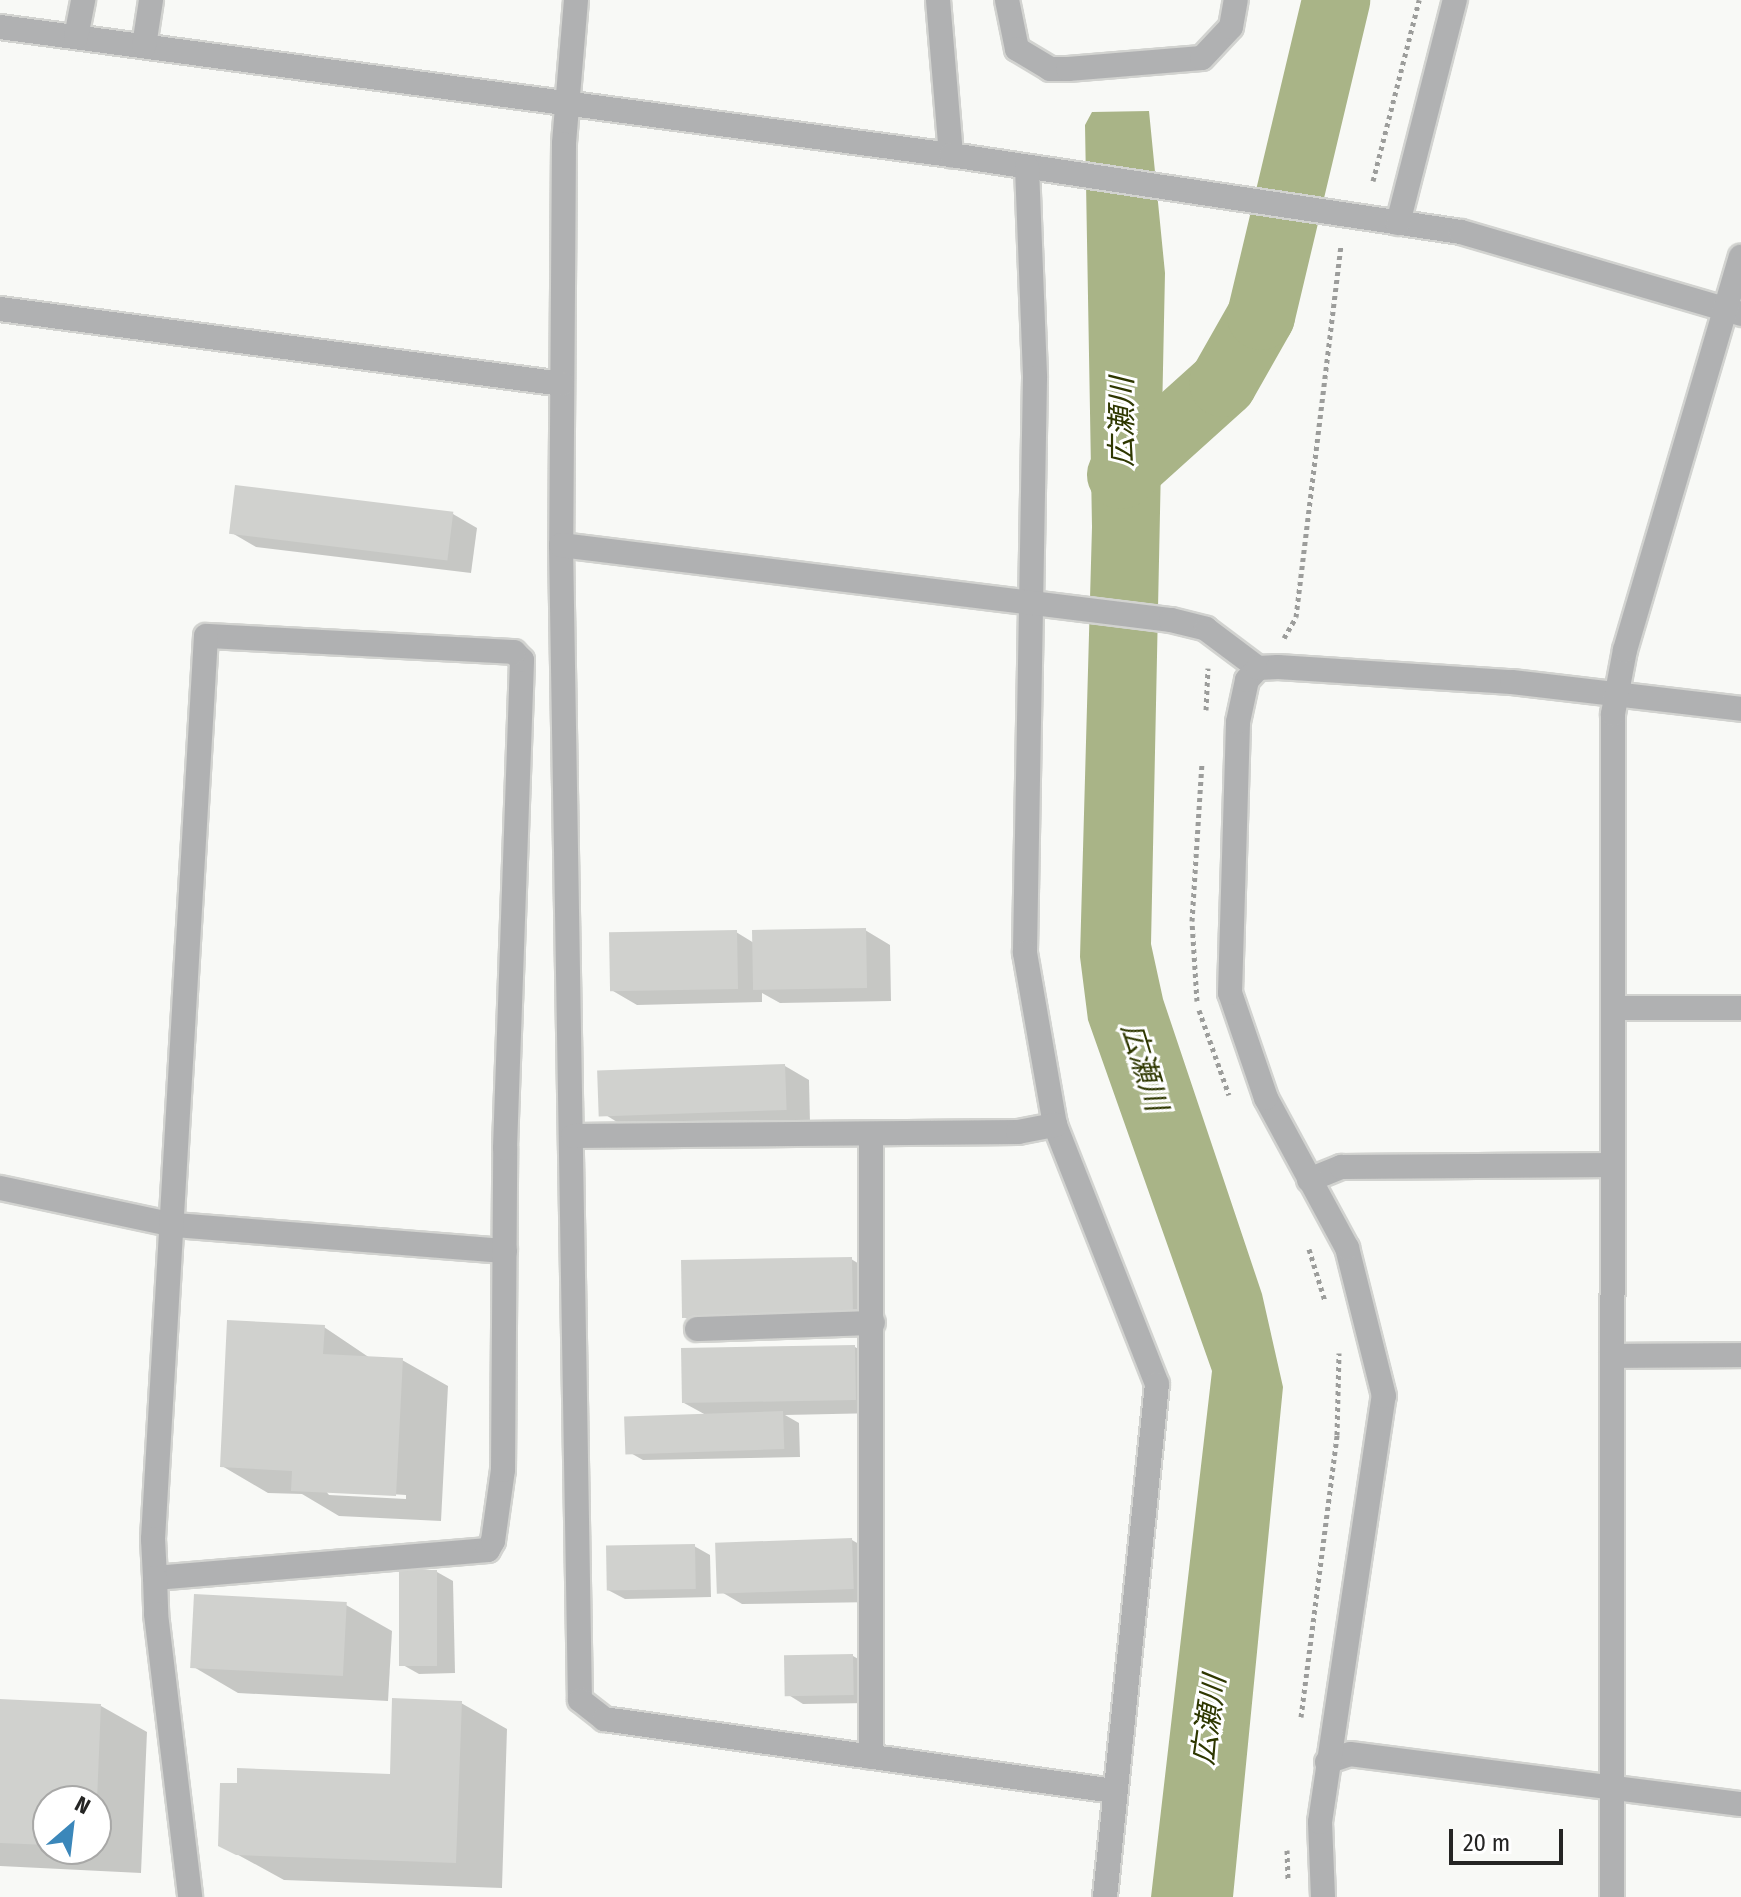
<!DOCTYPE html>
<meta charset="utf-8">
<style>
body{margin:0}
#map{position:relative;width:1741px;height:1897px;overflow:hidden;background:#f8f9f6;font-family:"Fira Sans Condensed","Noto Sans JP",sans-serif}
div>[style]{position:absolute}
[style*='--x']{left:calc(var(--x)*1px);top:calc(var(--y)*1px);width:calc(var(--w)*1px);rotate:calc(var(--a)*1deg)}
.water>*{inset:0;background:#a9b487}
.shadow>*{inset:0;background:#0003}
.river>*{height:68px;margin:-34px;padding:0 34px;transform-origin:34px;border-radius:34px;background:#a9b487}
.building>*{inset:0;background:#d0d1ce;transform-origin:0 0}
.path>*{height:5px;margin-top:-2.5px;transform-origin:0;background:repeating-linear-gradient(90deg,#9c9d9b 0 4px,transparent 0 8px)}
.roads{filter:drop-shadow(2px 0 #d2d3d0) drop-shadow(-2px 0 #d2d3d0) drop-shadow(0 2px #d2d3d0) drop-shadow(0 -2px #d2d3d0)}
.minor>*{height:24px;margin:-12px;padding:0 12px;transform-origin:12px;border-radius:12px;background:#b0b1b2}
span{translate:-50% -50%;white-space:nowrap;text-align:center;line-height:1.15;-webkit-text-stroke:6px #fff;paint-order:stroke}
.water-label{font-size:30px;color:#2e3700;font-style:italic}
.north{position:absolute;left:32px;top:1785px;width:80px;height:80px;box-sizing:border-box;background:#fff;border:2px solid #a8a8a7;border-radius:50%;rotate:28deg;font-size:22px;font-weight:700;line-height:32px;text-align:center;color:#252524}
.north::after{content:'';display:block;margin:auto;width:28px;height:36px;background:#3b87ba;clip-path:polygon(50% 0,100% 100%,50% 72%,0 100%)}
.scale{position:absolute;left:1449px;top:1829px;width:114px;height:36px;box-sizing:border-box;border:4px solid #252524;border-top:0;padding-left:10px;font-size:24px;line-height:28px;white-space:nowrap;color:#252524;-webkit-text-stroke:6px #fff;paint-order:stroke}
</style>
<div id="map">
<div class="water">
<i style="clip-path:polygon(1149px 111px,1165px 273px,1151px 944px,1163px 999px,1262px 1294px,1283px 1387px,1233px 1897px,1151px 1897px,1212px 1371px,1088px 1020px,1080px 957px,1092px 527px,1085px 125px,1092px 112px)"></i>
</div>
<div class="shadow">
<i style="clip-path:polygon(453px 514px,477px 528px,471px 573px,256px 547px,232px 533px)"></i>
<i style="clip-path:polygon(865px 930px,890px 945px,891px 1001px,780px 1003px,762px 993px,762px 1002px,637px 1005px,613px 991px,736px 932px,754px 943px)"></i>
<i style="clip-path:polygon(785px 1066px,809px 1080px,810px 1123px,625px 1127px,601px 1112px)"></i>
<i style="clip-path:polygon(851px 1259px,876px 1274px,877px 1328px,709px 1331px,684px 1317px)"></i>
<i style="clip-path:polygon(evenodd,324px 1327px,370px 1358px,402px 1360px,448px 1386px,441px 1521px,339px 1516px,302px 1494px,268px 1493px,222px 1466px,324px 1327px,325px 1490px,406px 1495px,406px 1499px,329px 1495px,325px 1490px)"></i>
<i style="clip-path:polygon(855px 1347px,879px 1361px,880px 1413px,785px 1415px,799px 1423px,800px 1457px,643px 1460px,627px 1451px,706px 1415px,684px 1403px)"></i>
<i style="clip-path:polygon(852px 1540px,876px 1554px,877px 1602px,742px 1604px,718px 1590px)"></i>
<i style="clip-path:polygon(694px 1546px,710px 1555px,711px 1597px,625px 1599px,608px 1590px)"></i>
<i style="clip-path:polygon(437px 1572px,453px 1581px,455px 1673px,419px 1674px,403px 1665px)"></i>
<i style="clip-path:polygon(346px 1605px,392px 1631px,388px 1701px,238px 1693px,192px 1666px)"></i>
<i style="clip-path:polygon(853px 1656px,869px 1665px,870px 1703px,803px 1704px,787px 1694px)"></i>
<i style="clip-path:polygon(evenodd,0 1701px,101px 1706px,147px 1732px,141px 1873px,0 1866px,0 1701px,48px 1801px,96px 1801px,96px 1849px,48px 1849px,48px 1801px)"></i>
<i style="clip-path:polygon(461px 1703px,507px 1729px,502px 1888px,284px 1880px,220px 1845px,392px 1776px)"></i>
</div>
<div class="river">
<i style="--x:1121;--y:475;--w:137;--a:-42"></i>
<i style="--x:1223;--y:383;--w:77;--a:-60.4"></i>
<i style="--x:1261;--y:316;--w:325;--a:-76.6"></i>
</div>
<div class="building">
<i style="left:235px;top:485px;width:220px;height:49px;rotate:7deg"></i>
<i style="left:866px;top:928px;width:60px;height:114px;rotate:89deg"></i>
<i style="left:737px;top:930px;width:59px;height:128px;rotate:89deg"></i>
<i style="left:785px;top:1064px;width:46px;height:188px;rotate:88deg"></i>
<i style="left:852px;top:1257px;width:58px;height:171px;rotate:89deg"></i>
<i style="clip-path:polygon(227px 1320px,325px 1325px,323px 1354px,403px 1358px,396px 1496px,291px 1491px,292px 1471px,220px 1467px)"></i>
<i style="left:855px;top:1345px;width:55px;height:174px;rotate:89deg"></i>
<i style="left:783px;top:1411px;width:38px;height:159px;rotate:88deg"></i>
<i style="left:852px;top:1538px;width:51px;height:137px;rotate:88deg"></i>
<i style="left:695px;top:1544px;width:45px;height:89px;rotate:89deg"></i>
<i style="left:399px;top:1570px;width:38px;height:96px"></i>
<i style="left:194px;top:1594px;width:153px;height:74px;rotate:3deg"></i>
<i style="left:853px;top:1654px;width:41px;height:69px;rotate:89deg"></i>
<i style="clip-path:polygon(392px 1698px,462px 1701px,456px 1863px,236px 1855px,218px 1846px,220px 1783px,237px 1783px,237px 1768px,390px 1774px)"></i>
<i style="clip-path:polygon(0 1699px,101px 1704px,97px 1801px,48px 1801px,48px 1845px,0 1843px)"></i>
</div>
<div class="path">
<i style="--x:1373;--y:181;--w:187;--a:-75.7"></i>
<i style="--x:1284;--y:638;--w:24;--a:-60"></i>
<i style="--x:1296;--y:617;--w:374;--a:-83.1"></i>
<i style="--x:1206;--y:710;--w:42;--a:-87.3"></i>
<i style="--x:1197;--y:1001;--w:80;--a:-93.6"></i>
<i style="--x:1192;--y:921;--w:158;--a:-86.4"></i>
<i style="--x:1199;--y:1010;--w:90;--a:70.6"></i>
<i style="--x:1309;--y:1249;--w:54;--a:72.9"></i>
<i style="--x:1301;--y:1717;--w:284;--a:-82.7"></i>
<i style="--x:1337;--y:1435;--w:82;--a:-88.6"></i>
<i style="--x:1287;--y:1850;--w:30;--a:88"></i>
</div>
<div class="roads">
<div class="minor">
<i style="--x:576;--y:0;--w:144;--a:94.8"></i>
<i style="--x:564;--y:144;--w:401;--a:90.4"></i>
<i style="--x:561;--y:545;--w:1155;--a:89.06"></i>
<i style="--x:580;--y:1700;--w:31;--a:38"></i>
<i style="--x:604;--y:1719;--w:515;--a:8.04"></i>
<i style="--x:938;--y:0;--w:156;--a:85.2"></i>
<i style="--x:1007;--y:0;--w:50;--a:78.5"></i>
<i style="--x:1017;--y:49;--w:39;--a:31"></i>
<i style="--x:1050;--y:69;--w:18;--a:0"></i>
<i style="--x:1068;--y:69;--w:134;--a:-4.7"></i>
<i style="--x:1202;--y:58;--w:42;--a:-46.9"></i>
<i style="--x:1231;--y:27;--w:27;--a:-80"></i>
<i style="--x:0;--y:27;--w:960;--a:7.67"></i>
<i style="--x:951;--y:155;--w:516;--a:8.59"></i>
<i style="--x:1461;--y:232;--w:292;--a:16.3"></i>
<i style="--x:76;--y:37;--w:38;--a:-79"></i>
<i style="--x:144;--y:46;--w:47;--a:-81.3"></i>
<i style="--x:1027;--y:167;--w:211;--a:87.8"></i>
<i style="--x:1035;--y:378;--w:575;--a:91"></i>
<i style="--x:1025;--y:953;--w:175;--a:80.1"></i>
<i style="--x:1055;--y:1125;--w:278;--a:68.5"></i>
<i style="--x:1157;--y:1384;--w:516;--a:95.79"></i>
<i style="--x:1398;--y:223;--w:230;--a:-75.7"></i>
<i style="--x:0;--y:309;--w:567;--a:7.6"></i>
<i style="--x:561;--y:545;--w:615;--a:7.01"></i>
<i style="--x:1171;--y:620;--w:36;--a:14"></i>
<i style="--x:1206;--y:629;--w:65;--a:36.9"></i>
<i style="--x:1613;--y:1008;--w:128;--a:0"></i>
<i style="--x:573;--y:1136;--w:445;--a:-0.5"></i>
<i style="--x:1018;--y:1132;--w:38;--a:-11"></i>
<i style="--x:1309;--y:1180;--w:35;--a:-22"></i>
<i style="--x:1341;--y:1167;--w:272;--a:-0.4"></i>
<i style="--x:0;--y:1188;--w:178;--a:12"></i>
<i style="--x:174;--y:1225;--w:332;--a:4.5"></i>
<i style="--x:697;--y:1329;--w:176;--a:-2"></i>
<i style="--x:1612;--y:1356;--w:129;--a:-0.4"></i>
<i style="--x:155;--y:1578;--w:334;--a:-4.8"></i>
<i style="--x:488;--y:1550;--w:10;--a:-61"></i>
<i style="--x:493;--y:1541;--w:72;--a:-82"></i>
<i style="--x:503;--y:1470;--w:322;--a:-89.6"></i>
<i style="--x:505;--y:1148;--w:488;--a:-88"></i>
<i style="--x:522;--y:660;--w:11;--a:-135"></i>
<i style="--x:514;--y:652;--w:308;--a:-177"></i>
<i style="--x:206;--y:636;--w:905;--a:93.36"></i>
<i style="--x:153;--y:1539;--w:39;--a:87"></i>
<i style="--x:155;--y:1578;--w:36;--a:88"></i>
<i style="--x:156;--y:1614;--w:285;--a:83.1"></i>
<i style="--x:871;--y:1757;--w:622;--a:-90"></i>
<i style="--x:1327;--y:1762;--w:24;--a:-19"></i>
<i style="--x:1350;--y:1754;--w:394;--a:7.3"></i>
<i style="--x:1323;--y:1897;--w:75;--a:-92.3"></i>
<i style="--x:1320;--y:1822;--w:431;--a:-81.5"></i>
<i style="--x:1384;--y:1396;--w:153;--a:-104"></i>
<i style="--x:1347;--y:1248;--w:170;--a:-118.4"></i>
<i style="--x:1266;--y:1098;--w:111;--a:-108.9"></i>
<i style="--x:1230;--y:993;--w:271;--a:-88.3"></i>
<i style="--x:1238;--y:722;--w:43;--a:-77.9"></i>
<i style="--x:1247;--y:680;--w:16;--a:-47"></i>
<i style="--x:1258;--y:668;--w:20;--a:-3"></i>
<i style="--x:1278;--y:667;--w:234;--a:3.7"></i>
<i style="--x:1512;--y:682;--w:231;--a:6.7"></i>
<i style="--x:1612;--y:1897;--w:1183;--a:-89.95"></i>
<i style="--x:1613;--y:714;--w:65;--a:-79.4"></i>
<i style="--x:1625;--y:650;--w:410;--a:-73.6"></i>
</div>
</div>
<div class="water-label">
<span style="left:1122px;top:422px;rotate:-90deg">広瀬川</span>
<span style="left:1144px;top:1067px;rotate:73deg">広瀬川</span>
<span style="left:1209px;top:1720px;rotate:-82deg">広瀬川</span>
</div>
<div class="north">N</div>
<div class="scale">20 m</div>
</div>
